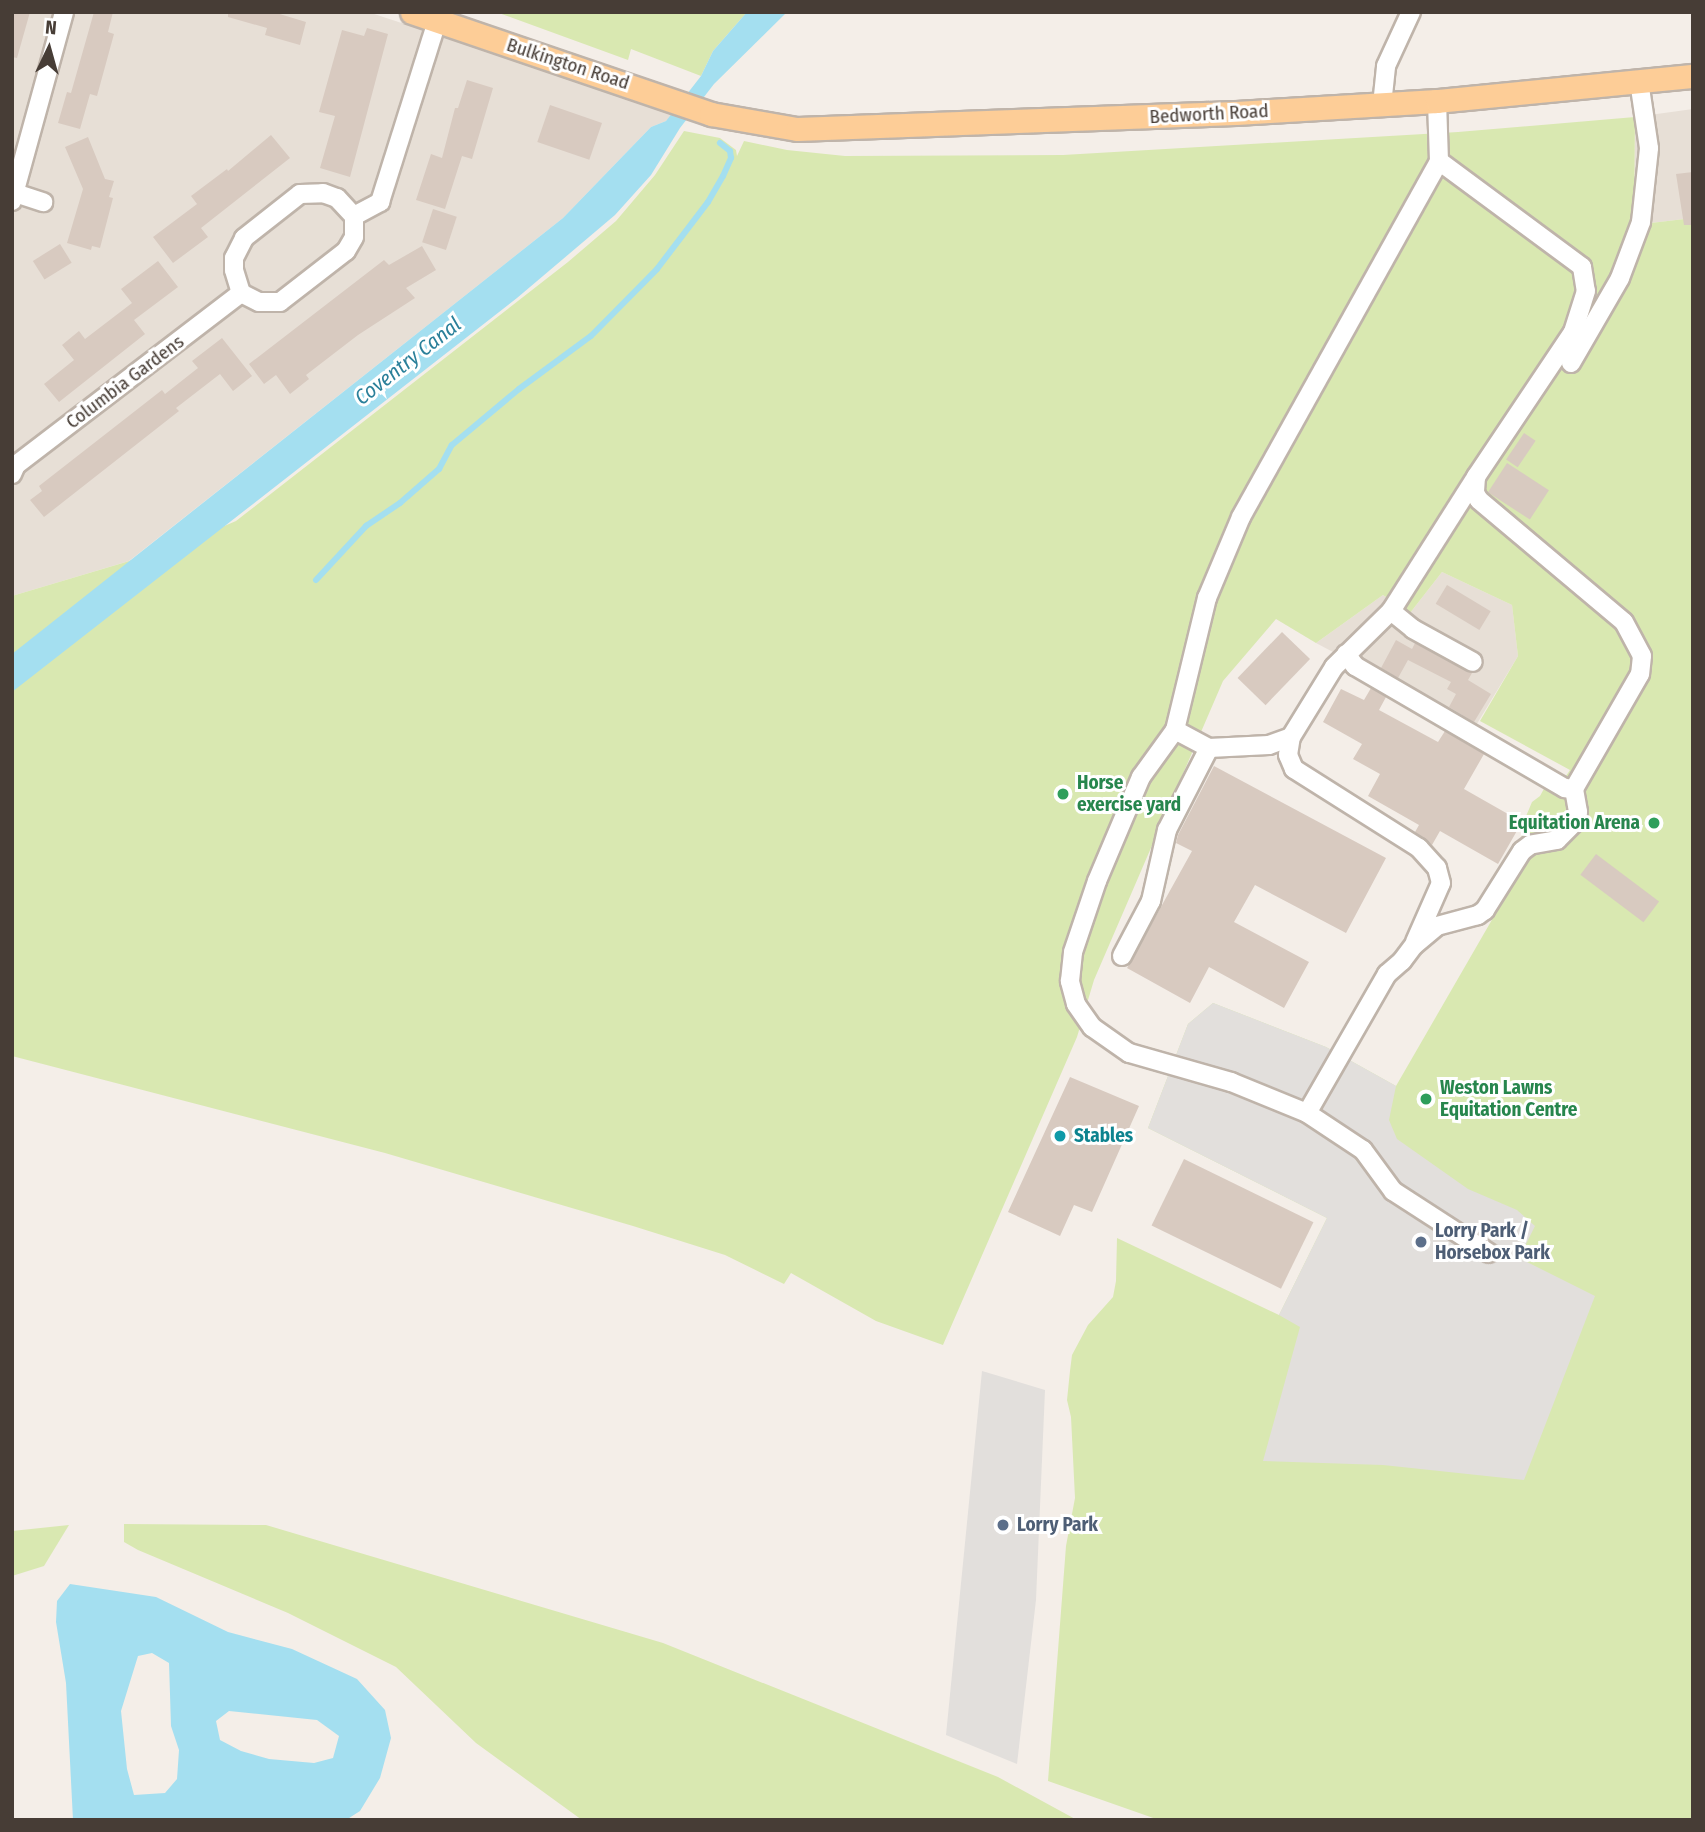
<!DOCTYPE html>
<style>
body{margin:0}
#map{position:relative;width:1705px;height:1832px;overflow:hidden;background:#f4eee8;font-family:"Fira Sans Condensed",sans-serif}
div>[style]{position:absolute}
[style*='--x']{left:calc(var(--x)*1px);top:calc(var(--y)*1px);width:calc(var(--w)*1px);rotate:calc(var(--a)*1deg)}
.residential>*{inset:0;background:#e7dfd6}
.green>*{inset:0;background:#d9e8b1}
.parking>*{inset:0;background:#e2dfdc}
.water>*{inset:0;background:#a4dff0}
.stream>*{height:6px;margin:-3px;padding:0 3px;transform-origin:3px;border-radius:3px;background:#a4dff0}
.building>*{inset:0;background:#d8cac0;transform-origin:0 0}
.roads{filter:drop-shadow(2px 0 #bfb4aa) drop-shadow(-2px 0 #bfb4aa) drop-shadow(0 2px #bfb4aa) drop-shadow(0 -2px #bfb4aa)}
.minor>*{height:18px;margin:-9px;padding:0 9px;transform-origin:9px;border-radius:9px;background:#fff}
.major>*{height:23px;margin:-11.5px;padding:0 11.5px;transform-origin:11.5px;border-radius:11.5px;background:#fdcd97}
.dots>*{width:19px;height:19px;translate:-50% -50%;box-sizing:border-box;border:4px solid #fff;border-radius:50%}
span{translate:-50% -50%;white-space:nowrap;text-align:center;line-height:1.15;-webkit-text-stroke:6px #fff;paint-order:stroke}
.street-label{font-size:19px;color:#473d36}
.leisure-label{font-size:19px;color:#27864d;font-weight:700}
.left{translate:0 -50%;text-align:left}
.right{translate:-100% -50%;text-align:right}
.culture-label{font-size:19px;color:#0d838f;font-weight:700}
.service-label{font-size:19px;color:#4e5e75;font-weight:700}
.water-label{font-size:21px;color:#2b809a;font-style:italic}
.frame{position:absolute;inset:0;border:14px solid #473d36;pointer-events:none}
.north{position:absolute;left:14px;top:14px;width:70px;height:70px;-webkit-text-stroke:5px #fff;paint-order:stroke;rotate:5deg;font-size:19px;font-weight:700;line-height:28px;text-align:center;color:#473d36}
.north::after{content:'';display:block;margin:auto;width:24px;height:32px;background:#473d36;clip-path:polygon(50% 0,100% 100%,50% 72%,0 100%)}
</style>
<div id="map">
<div class="residential">
<i style="clip-path:polygon(12px 12px,368px 12px,674px 112px,666px 121px,651px 127px,563px 218px,129px 561px,12px 596px)"></i>
<i style="clip-path:polygon(1693px 109px,1693px 218px,1634px 225px,1635px 117px)"></i>
<i style="clip-path:polygon(1442px 572px,1512px 605px,1518px 656px,1475px 727px,1316px 643px,1383px 595px,1410px 613px)"></i>
</div>
<div class="green">
<i style="clip-path:polygon(496px 12px,747px 12px,713px 51px,701px 76px,631px 49px,628px 60px)"></i>
<i style="clip-path:polygon(1635px 117px,1634px 225px,1693px 218px,1693px 1820px,1159px 1820px,1048px 1781px,1066px 1546px,1075px 1498px,1071px 1417px,1067px 1400px,1070px 1371px,1072px 1355px,1088px 1325px,1113px 1297px,1116px 1281px,1117px 1238px,1279px 1315px,1327px 1218px,1148px 1128px,1188px 1024px,1213px 1003px,1326px 1047px,1396px 1086px,1523px 866px,1521px 828px,1532px 802px,1540px 796px,1551px 776px,1562px 782px,1570px 770px,1480px 721px,1518px 656px,1512px 605px,1442px 572px,1410px 613px,1383px 595px,1316px 643px,1276px 619px,1223px 681px,1094px 980px,1077px 1037px,943px 1345px,876px 1321px,791px 1273px,784px 1284px,725px 1255px,633px 1226px,385px 1153px,12px 1056px,12px 596px,173px 548px,236px 521px,568px 262px,616px 221px,655px 175px,684px 131px,720px 138px,736px 150px,737px 156px,744px 141px,787px 150px,845px 156px,1063px 155px,1458px 132px)"></i>
<i style="clip-path:polygon(124px 1524px,266px 1525px,663px 1643px,998px 1777px,1077px 1820px,582px 1820px,476px 1743px,396px 1667px,288px 1613px,138px 1550px,124px 1542px)"></i>
<i style="clip-path:polygon(69px 1525px,44px 1566px,12px 1576px,12px 1531px)"></i>
</div>
<div class="parking">
<i style="clip-path:polygon(1213px 1003px,1326px 1047px,1396px 1086px,1389px 1120px,1397px 1139px,1468px 1189px,1517px 1210px,1535px 1226px,1519px 1258px,1595px 1296px,1524px 1480px,1383px 1465px,1263px 1461px,1300px 1327px,1279px 1315px,1327px 1218px,1148px 1128px,1188px 1024px)"></i>
<i style="clip-path:polygon(982px 1371px,1045px 1390px,1036px 1600px,1017px 1764px,946px 1735px)"></i>
</div>
<div class="water">
<i style="clip-path:polygon(747px 12px,787px 12px,714px 84px,680px 128px,651px 175px,615px 215px,517px 298px,12px 692px,12px 654px,563px 218px,651px 127px,666px 121px,701px 76px,713px 51px)"></i>
<i style="clip-path:polygon(evenodd,70px 1584px,156px 1597px,228px 1632px,292px 1649px,357px 1679px,385px 1710px,391px 1738px,380px 1778px,360px 1811px,346px 1820px,73px 1820px,66px 1683px,56px 1622px,57px 1601px,70px 1584px,152px 1653px,169px 1663px,171px 1726px,179px 1750px,177px 1779px,165px 1793px,134px 1795px,127px 1769px,121px 1711px,138px 1656px,152px 1653px,70px 1584px,229px 1711px,317px 1720px,339px 1736px,333px 1758px,314px 1763px,269px 1759px,241px 1751px,220px 1740px,216px 1721px,229px 1711px)"></i>
</div>
<div class="stream">
<i style="--x:316;--y:580;--w:74;--a:-47.2"></i>
<i style="--x:366;--y:526;--w:41;--a:-34.1"></i>
<i style="--x:400;--y:503;--w:52;--a:-41.1"></i>
<i style="--x:439;--y:469;--w:27;--a:-62"></i>
<i style="--x:452;--y:445;--w:87;--a:-39.9"></i>
<i style="--x:519;--y:389;--w:89;--a:-36.4"></i>
<i style="--x:591;--y:336;--w:94;--a:-45.4"></i>
<i style="--x:657;--y:269;--w:84;--a:-52.7"></i>
<i style="--x:708;--y:202;--w:30;--a:-60"></i>
<i style="--x:723;--y:176;--w:20;--a:-66"></i>
<i style="--x:731;--y:158;--w:7;--a:-98"></i>
<i style="--x:730;--y:151;--w:13;--a:-141"></i>
</div>
<div class="building">
<i style="clip-path:polygon(12px 12px,30px 12px,17px 58px,12px 57px)"></i>
<i style="clip-path:polygon(94px 12px,113px 12px,108px 32px,114px 34px,97px 96px,90px 94px,80px 129px,58px 123px,67px 92px,71px 93px)"></i>
<i style="clip-path:polygon(228px 12px,273px 12px,306px 22px,300px 45px,265px 35px,267px 28px,228px 17px)"></i>
<i style="clip-path:polygon(367px 28px,388px 34px,350px 177px,320px 168px,335px 116px,319px 112px,342px 30px,364px 36px)"></i>
<i style="clip-path:polygon(467px 80px,493px 88px,472px 159px,462px 156px,445px 209px,416px 200px,431px 154px,442px 158px,455px 108px,458px 108px)"></i>
<i style="left:550px;top:105px;width:55px;height:39px;rotate:19deg"></i>
<i style="clip-path:polygon(271px 135px,290px 158px,201px 228px,208px 237px,173px 263px,153px 237px,197px 204px,191px 196px,227px 169px,228px 171px)"></i>
<i style="clip-path:polygon(88px 137px,105px 179px,114px 181px,109px 197px,113px 198px,100px 248px,92px 246px,91px 250px,67px 243px,83px 189px,65px 147px)"></i>
<i style="clip-path:polygon(1693px 172px,1693px 225px,1684px 225px,1676px 174px)"></i>
<i style="left:433px;top:209px;width:25px;height:35px;rotate:18deg"></i>
<i style="left:60px;top:244px;width:22px;height:32px;rotate:58deg"></i>
<i style="clip-path:polygon(422px 246px,436px 270px,406px 288px,415px 298px,358px 335px,306px 375px,309px 379px,290px 394px,276px 375px,264px 384px,249px 364px,384px 260px,389px 265px)"></i>
<i style="clip-path:polygon(158px 261px,178px 287px,134px 320px,145px 334px,59px 402px,44px 384px,74px 360px,62px 345px,79px 331px,85px 339px,132px 303px,121px 289px)"></i>
<i style="clip-path:polygon(222px 338px,252px 376px,233px 391px,220px 374px,176px 408px,179px 411px,44px 517px,30px 500px,42px 491px,39px 486px,162px 390px,165px 394px,198px 368px,192px 361px)"></i>
<i style="left:1524px;top:433px;width:14px;height:32px;rotate:34deg"></i>
<i style="left:1507px;top:463px;width:50px;height:35px;rotate:33deg"></i>
<i style="left:1447px;top:585px;width:51px;height:22px;rotate:31deg"></i>
<i style="left:1282px;top:632px;width:39px;height:64px;rotate:44deg"></i>
<i style="clip-path:polygon(1396px 640px,1412px 649px,1415px 643px,1472px 673px,1468px 680px,1491px 694px,1474px 722px,1449px 707px,1456px 694px,1447px 689px,1451px 682px,1408px 660px,1398px 678px,1381px 668px)"></i>
<i style="clip-path:polygon(1371px 688px,1386px 697px,1379px 710px,1438px 742px,1445px 731px,1484px 754px,1464px 789px,1522px 822px,1498px 864px,1440px 831px,1432px 845px,1415px 832px,1419px 825px,1368px 796px,1380px 774px,1353px 759px,1362px 744px,1323px 722px,1341px 689px,1364px 700px)"></i>
<i style="clip-path:polygon(1214px 766px,1386px 858px,1346px 933px,1255px 885px,1234px 922px,1309px 962px,1284px 1008px,1209px 967px,1190px 1003px,1127px 968px,1192px 851px,1176px 843px,1178px 835px)"></i>
<i style="left:1596px;top:854px;width:79px;height:26px;rotate:37deg"></i>
<i style="clip-path:polygon(1070px 1077px,1139px 1106px,1092px 1212px,1074px 1205px,1060px 1236px,1008px 1212px)"></i>
<i style="left:1184px;top:1159px;width:144px;height:74px;rotate:26deg"></i>
</div>
<div class="roads">
<div class="minor">
<i style="--x:1437;--y:101;--w:60;--a:88.1"></i>
<i style="--x:1439;--y:161;--w:178;--a:36.5"></i>
<i style="--x:1582;--y:267;--w:24;--a:81"></i>
<i style="--x:1586;--y:291;--w:43;--a:107.6"></i>
<i style="--x:1573;--y:332;--w:174;--a:123.8"></i>
<i style="--x:1476;--y:477;--w:16;--a:94"></i>
<i style="--x:1475;--y:493;--w:8;--a:60"></i>
<i style="--x:1479;--y:500;--w:189;--a:40.1"></i>
<i style="--x:1624;--y:622;--w:38;--a:62"></i>
<i style="--x:1642;--y:656;--w:18;--a:96"></i>
<i style="--x:1640;--y:674;--w:133;--a:119.9"></i>
<i style="--x:1574;--y:789;--w:23;--a:80"></i>
<i style="--x:1578;--y:812;--w:10;--a:107"></i>
<i style="--x:1575;--y:822;--w:25;--a:135"></i>
<i style="--x:1557;--y:840;--w:27;--a:170"></i>
<i style="--x:1530;--y:845;--w:10;--a:143"></i>
<i style="--x:1522;--y:851;--w:70;--a:122.1"></i>
<i style="--x:1485;--y:910;--w:9;--a:144"></i>
<i style="--x:1478;--y:915;--w:42;--a:165"></i>
<i style="--x:1437;--y:926;--w:30;--a:140"></i>
<i style="--x:1414;--y:945;--w:20;--a:127"></i>
<i style="--x:1402;--y:961;--w:20;--a:139"></i>
<i style="--x:1387;--y:974;--w:160;--a:119.9"></i>
<i style="--x:1307;--y:1113;--w:82;--a:-157.8"></i>
<i style="--x:1231;--y:1082;--w:106;--a:-164.1"></i>
<i style="--x:1129;--y:1053;--w:45;--a:-144.9"></i>
<i style="--x:1092;--y:1027;--w:28;--a:-125"></i>
<i style="--x:1076;--y:1004;--w:24;--a:-105"></i>
<i style="--x:1070;--y:981;--w:29;--a:-84"></i>
<i style="--x:1073;--y:952;--w:75;--a:-71.3"></i>
<i style="--x:1097;--y:881;--w:113;--a:-67.1"></i>
<i style="--x:1141;--y:777;--w:58;--a:-54.1"></i>
<i style="--x:1175;--y:730;--w:136;--a:-76.4"></i>
<i style="--x:1207;--y:598;--w:88;--a:-67.2"></i>
<i style="--x:1241;--y:517;--w:407;--a:-60.9"></i>
<i style="--x:1382;--y:105;--w:39;--a:-84"></i>
<i style="--x:1386;--y:66;--w:60;--a:-65.2"></i>
<i style="--x:12;--y:192;--w:33;--a:18"></i>
<i style="--x:12;--y:201;--w:196;--a:-74.6"></i>
<i style="--x:241;--y:293;--w:24;--a:-107"></i>
<i style="--x:234;--y:270;--w:12;--a:-90"></i>
<i style="--x:234;--y:258;--w:22;--a:-63"></i>
<i style="--x:244;--y:238;--w:71;--a:-38.2"></i>
<i style="--x:300;--y:194;--w:23;--a:-2"></i>
<i style="--x:323;--y:193;--w:15;--a:20"></i>
<i style="--x:337;--y:198;--w:25;--a:47"></i>
<i style="--x:1571;--y:363;--w:98;--a:-60"></i>
<i style="--x:1620;--y:278;--w:60;--a:-69.4"></i>
<i style="--x:1641;--y:222;--w:74;--a:-83.8"></i>
<i style="--x:1649;--y:148;--w:68;--a:-98.5"></i>
<i style="--x:12;--y:474;--w:10;--a:-66"></i>
<i style="--x:16;--y:465;--w:283;--a:-37.4"></i>
<i style="--x:241;--y:293;--w:20;--a:27"></i>
<i style="--x:259;--y:302;--w:21;--a:0"></i>
<i style="--x:280;--y:302;--w:83;--a:-37.7"></i>
<i style="--x:346;--y:251;--w:16;--a:-60"></i>
<i style="--x:354;--y:237;--w:21;--a:-90"></i>
<i style="--x:354;--y:216;--w:30;--a:-28"></i>
<i style="--x:380;--y:202;--w:190;--a:-72.5"></i>
<i style="--x:1391;--y:611;--w:28;--a:39"></i>
<i style="--x:1413;--y:629;--w:68;--a:28.8"></i>
<i style="--x:1346;--y:654;--w:15;--a:53"></i>
<i style="--x:1355;--y:666;--w:243;--a:30.2"></i>
<i style="--x:1565;--y:788;--w:9;--a:6"></i>
<i style="--x:1175;--y:730;--w:38;--a:28"></i>
<i style="--x:1209;--y:748;--w:60;--a:-2.9"></i>
<i style="--x:1269;--y:745;--w:23;--a:-20"></i>
<i style="--x:1415;--y:942;--w:64;--a:-66.2"></i>
<i style="--x:1441;--y:883;--w:16;--a:-105"></i>
<i style="--x:1437;--y:868;--w:27;--a:-132"></i>
<i style="--x:1419;--y:848;--w:148;--a:-147.7"></i>
<i style="--x:1294;--y:769;--w:15;--a:-113"></i>
<i style="--x:1288;--y:755;--w:18;--a:-81"></i>
<i style="--x:1291;--y:737;--w:82;--a:-58.4"></i>
<i style="--x:1334;--y:667;--w:80;--a:-44.5"></i>
<i style="--x:1391;--y:611;--w:159;--a:-57.6"></i>
<i style="--x:1122;--y:956;--w:62;--a:-62.2"></i>
<i style="--x:1151;--y:901;--w:73;--a:-77.3"></i>
<i style="--x:1167;--y:830;--w:92;--a:-62.9"></i>
<i style="--x:1307;--y:1113;--w:67;--a:33.5"></i>
<i style="--x:1363;--y:1150;--w:51;--a:53.8"></i>
<i style="--x:1393;--y:1191;--w:114;--a:32.9"></i>
</div>
<div class="major">
<i style="--x:412;--y:12;--w:316;--a:18.8"></i>
<i style="--x:711;--y:114;--w:87;--a:9.9"></i>
<i style="--x:797;--y:129;--w:439;--a:-2.1"></i>
<i style="--x:1236;--y:113;--w:201;--a:-3.4"></i>
<i style="--x:1437;--y:101;--w:257;--a:-5.6"></i>
</div>
</div>
<div class="dots">
<i style="left:1063px;top:794px;background:#2e9e5b"></i>
<i style="left:1654px;top:823px;background:#2e9e5b"></i>
<i style="left:1426px;top:1099px;background:#2e9e5b"></i>
<i style="left:1060px;top:1136px;background:#0f9aa8"></i>
<i style="left:1421px;top:1242px;background:#5c6f8a"></i>
<i style="left:1003px;top:1525px;background:#5c6f8a"></i>
</div>
<div class="street-label">
<span style="left:568px;top:64px;rotate:18deg">Bulkington Road</span>
<span style="left:1209px;top:114px;rotate:-3deg">Bedworth Road</span>
<span style="left:125px;top:382px;rotate:-37deg">Columbia Gardens</span>
</div>
<div class="leisure-label">
<span class="left" style="left:1077px;top:794px">Horse<br>exercise yard</span>
<span class="right" style="left:1640px;top:823px">Equitation Arena</span>
<span class="left" style="left:1440px;top:1099px">Weston Lawns<br>Equitation Centre</span>
</div>
<div class="culture-label">
<span class="left" style="left:1074px;top:1136px">Stables</span>
</div>
<div class="service-label">
<span class="left" style="left:1435px;top:1242px">Lorry Park /<br>Horsebox Park</span>
<span class="left" style="left:1017px;top:1525px">Lorry Park</span>
</div>
<div class="water-label">
<span style="left:408px;top:361px;rotate:-38deg">Coventry Canal</span>
</div>
<div class="frame"></div>
<div class="north">N</div>
</div>
